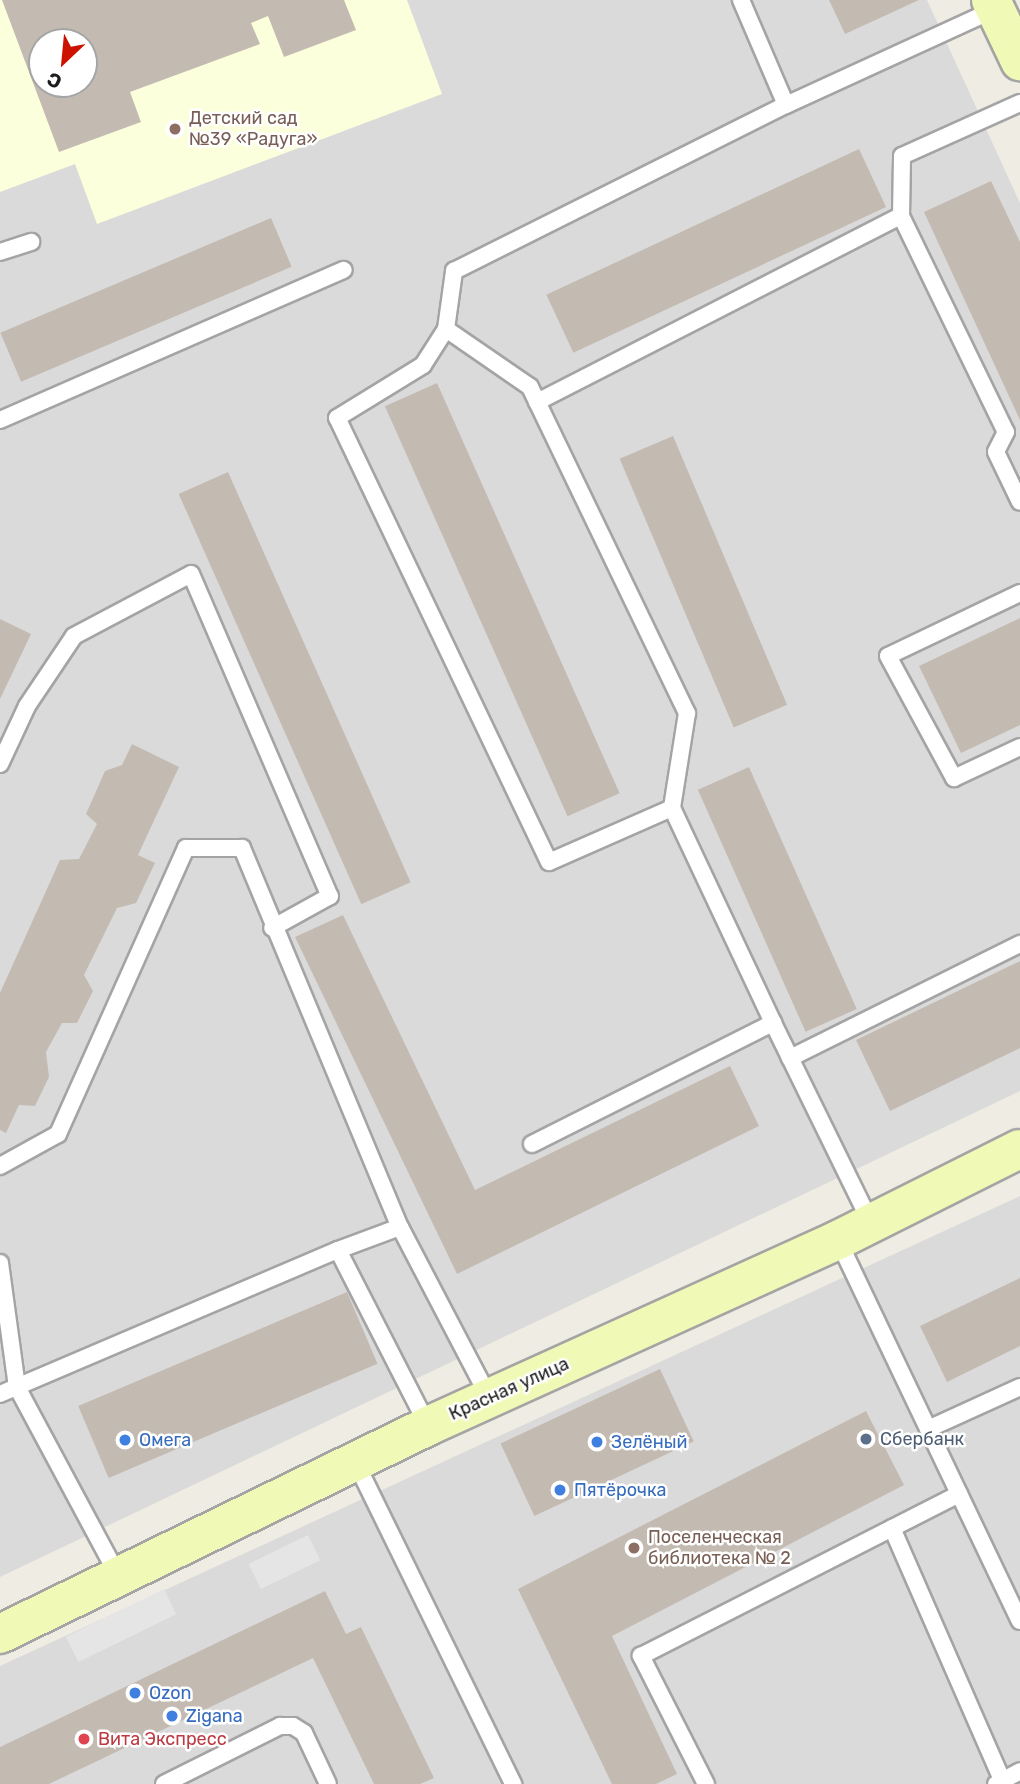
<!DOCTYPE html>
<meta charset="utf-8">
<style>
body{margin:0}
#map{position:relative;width:1020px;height:1784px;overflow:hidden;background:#efece3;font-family:Rubik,sans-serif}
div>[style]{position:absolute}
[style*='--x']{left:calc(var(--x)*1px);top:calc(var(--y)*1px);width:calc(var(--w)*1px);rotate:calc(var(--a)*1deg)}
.residential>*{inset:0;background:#dbdada}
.education>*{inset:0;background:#fcffdc}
.parking>*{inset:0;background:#e5e5e5;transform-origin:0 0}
.building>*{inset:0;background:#c3bbb2;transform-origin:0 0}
.roads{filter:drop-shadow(2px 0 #a4a4a4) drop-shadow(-2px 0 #a4a4a4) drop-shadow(0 2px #a4a4a4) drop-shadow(0 -2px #a4a4a4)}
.lane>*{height:16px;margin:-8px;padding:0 8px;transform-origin:8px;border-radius:8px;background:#fff}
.secondary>*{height:38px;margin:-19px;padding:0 19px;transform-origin:19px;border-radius:19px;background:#f0fab6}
.dots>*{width:19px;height:19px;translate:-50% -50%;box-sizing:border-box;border:4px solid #fff;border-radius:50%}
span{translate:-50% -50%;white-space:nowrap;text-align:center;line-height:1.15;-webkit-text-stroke:5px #fff;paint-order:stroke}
.education-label{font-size:18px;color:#785e54}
.left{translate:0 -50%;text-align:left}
.street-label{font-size:18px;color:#1d1d1d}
.service-label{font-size:18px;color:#4e5e75}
.shop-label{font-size:18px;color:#366cbe}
.health-label{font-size:18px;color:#be3a42}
.north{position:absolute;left:28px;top:28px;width:70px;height:70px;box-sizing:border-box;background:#fff;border:2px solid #a5a5a5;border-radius:50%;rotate:206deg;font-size:19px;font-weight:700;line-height:28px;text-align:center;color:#1d1d1d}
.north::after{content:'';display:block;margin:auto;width:24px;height:32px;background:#cb1300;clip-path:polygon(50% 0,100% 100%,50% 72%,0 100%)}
</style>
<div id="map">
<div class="residential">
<i style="clip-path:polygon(evenodd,0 0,927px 0,1020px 203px,1020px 1091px,0 1577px,0 0,42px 42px,84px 42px,84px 84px,42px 84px,42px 42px)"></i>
<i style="clip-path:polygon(1020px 1196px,1020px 1784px,0 1784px,0 1666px)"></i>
</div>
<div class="education">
<i style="clip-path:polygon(evenodd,0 0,407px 0,442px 94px,97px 224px,75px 164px,0 192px,0 0,42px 42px,84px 42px,84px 84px,42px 84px,42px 42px)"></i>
</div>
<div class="parking">
<i style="left:308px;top:1535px;width:28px;height:66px;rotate:64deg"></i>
<i style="left:164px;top:1589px;width:28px;height:109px;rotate:64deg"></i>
</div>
<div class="building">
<i style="clip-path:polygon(evenodd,2px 0,344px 0,356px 30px,284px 57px,268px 16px,251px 23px,260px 44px,130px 92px,141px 122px,59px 152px,2px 0,42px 42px,84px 42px,84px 84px,42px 84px,42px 42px)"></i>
<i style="clip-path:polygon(829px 0,919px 0,845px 34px)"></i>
<i style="left:859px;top:149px;width:64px;height:345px;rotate:65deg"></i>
<i style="clip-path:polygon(991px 181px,1020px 242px,1020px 420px,924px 212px)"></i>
<i style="left:271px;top:218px;width:53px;height:294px;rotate:67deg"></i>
<i style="left:437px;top:383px;width:449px;height:57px;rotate:66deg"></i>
<i style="left:673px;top:436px;width:292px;height:58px;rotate:67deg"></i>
<i style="left:228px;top:472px;width:449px;height:54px;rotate:66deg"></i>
<i style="clip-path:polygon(1020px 618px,1020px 725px,961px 753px,919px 666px)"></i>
<i style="clip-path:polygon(0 619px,31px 634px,0 699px)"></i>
<i style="clip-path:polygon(132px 744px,179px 767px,138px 855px,155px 863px,136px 903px,117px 908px,84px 975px,93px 991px,77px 1023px,62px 1023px,46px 1052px,49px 1077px,35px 1106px,19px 1105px,6px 1133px,0 1130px,0 993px,60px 860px,79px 859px,97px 824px,86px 814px,105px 771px,122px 765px)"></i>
<i style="left:749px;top:767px;width:265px;height:56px;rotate:66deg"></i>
<i style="clip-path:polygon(343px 915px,475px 1190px,730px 1066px,759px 1126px,457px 1274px,295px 937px)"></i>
<i style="clip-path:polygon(1020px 961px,1020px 1048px,890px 1111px,856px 1040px)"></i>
<i style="clip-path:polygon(1020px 1278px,1020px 1346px,947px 1382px,920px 1326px)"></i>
<i style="left:347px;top:1292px;width:78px;height:292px;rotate:67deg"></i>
<i style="left:660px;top:1369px;width:80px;height:176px;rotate:65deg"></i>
<i style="clip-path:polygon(866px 1411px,904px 1485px,612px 1636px,677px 1774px,656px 1784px,612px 1784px,518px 1589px)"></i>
<i style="clip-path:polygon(325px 1591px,346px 1634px,361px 1627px,434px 1778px,420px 1784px,374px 1784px,313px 1658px,49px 1784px,0 1784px,0 1747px)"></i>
</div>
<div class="roads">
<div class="lane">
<i style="--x:741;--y:0;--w:114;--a:66.8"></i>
<i style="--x:901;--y:216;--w:60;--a:-89"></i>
<i style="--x:902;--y:156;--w:129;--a:-24.2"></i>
<i style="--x:0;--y:252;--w:33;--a:-18"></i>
<i style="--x:446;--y:329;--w:59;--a:-82.1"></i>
<i style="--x:454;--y:271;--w:371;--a:-26.6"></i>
<i style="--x:786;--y:105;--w:231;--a:-24.6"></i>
<i style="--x:537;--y:402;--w:409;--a:-27.1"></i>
<i style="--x:901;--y:216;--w:240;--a:64.1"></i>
<i style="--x:1006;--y:432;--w:22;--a:117"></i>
<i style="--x:996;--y:452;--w:55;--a:64.4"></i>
<i style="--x:0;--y:420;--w:375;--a:-23.6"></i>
<i style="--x:1020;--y:593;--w:146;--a:154.5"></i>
<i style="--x:888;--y:656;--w:139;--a:61.6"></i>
<i style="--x:954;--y:778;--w:73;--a:-25.2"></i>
<i style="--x:0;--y:764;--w:64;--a:-65"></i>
<i style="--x:27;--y:706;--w:84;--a:-56.1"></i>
<i style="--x:74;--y:636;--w:132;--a:-27.9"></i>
<i style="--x:191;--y:574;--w:351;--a:66.7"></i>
<i style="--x:330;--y:896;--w:66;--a:151.1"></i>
<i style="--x:672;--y:808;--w:134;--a:156.3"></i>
<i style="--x:549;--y:862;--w:492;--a:-115.5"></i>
<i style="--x:337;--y:418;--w:101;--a:-31.6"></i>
<i style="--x:423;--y:365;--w:43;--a:-57.4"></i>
<i style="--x:446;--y:329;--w:102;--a:34.6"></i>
<i style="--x:530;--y:387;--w:362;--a:64.3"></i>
<i style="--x:687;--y:713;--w:96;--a:99"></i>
<i style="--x:672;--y:808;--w:238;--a:64.8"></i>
<i style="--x:773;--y:1023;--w:223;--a:63.9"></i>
<i style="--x:790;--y:1058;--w:257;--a:-26.4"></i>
<i style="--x:532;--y:1144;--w:270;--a:-26.7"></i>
<i style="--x:0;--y:1166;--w:66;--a:-28.9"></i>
<i style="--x:58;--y:1134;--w:313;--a:-65.9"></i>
<i style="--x:186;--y:848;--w:56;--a:0"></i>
<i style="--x:242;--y:848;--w:411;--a:67.4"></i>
<i style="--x:400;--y:1227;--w:194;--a:62.4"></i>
<i style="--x:838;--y:1240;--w:422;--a:64.5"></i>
<i style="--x:338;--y:1250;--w:66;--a:-20.4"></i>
<i style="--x:0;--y:1263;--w:125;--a:82.2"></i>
<i style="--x:17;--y:1387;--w:216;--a:61.8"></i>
<i style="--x:0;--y:1394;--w:367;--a:-23.1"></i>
<i style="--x:338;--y:1250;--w:198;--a:62.9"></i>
<i style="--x:928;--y:1429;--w:101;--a:-24.5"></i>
<i style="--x:355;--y:1461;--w:360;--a:63.9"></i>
<i style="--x:892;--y:1528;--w:275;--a:66.4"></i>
<i style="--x:164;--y:1784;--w:130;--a:-26.6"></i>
<i style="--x:280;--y:1726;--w:13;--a:0"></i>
<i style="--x:293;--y:1726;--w:13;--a:32"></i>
<i style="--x:304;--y:1733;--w:56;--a:64.8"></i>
<i style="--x:706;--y:1784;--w:144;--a:-116.9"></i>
<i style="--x:641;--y:1656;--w:357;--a:-27"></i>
<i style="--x:996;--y:1784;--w:27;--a:-28"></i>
</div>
<div class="secondary">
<i style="--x:991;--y:0;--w:68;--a:64.6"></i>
<i style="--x:0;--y:1634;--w:476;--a:-25.9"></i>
<i style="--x:428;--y:1426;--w:450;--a:-24.4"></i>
<i style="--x:838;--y:1240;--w:203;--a:-26.6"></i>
</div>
</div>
<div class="dots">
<i style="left:175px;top:129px;background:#8d6e63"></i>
<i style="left:866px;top:1439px;background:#5c6f8a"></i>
<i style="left:125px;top:1440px;background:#3f7fe0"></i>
<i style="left:597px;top:1442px;background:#3f7fe0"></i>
<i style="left:560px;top:1490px;background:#3f7fe0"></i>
<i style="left:634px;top:1548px;background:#8d6e63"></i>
<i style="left:135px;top:1693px;background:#3f7fe0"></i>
<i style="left:172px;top:1716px;background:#3f7fe0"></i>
<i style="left:84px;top:1739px;background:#e0444e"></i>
</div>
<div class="education-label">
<span class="left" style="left:189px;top:129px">Детский сад<br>№39 «Радуга»</span>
<span class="left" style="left:648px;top:1548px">Поселенческая<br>библиотека № 2</span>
</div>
<div class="street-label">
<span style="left:509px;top:1389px;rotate:-24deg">Красная улица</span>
</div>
<div class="service-label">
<span class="left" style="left:880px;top:1439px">Сбербанк</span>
</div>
<div class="shop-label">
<span class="left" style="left:139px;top:1440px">Омега</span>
<span class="left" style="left:611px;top:1442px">Зелёный</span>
<span class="left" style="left:574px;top:1490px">Пятёрочка</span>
<span class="left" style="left:149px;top:1693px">Ozon</span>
<span class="left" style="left:186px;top:1716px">Zigana</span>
</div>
<div class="health-label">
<span class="left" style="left:98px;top:1739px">Вита Экспресс</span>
</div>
<div class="north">С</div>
</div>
